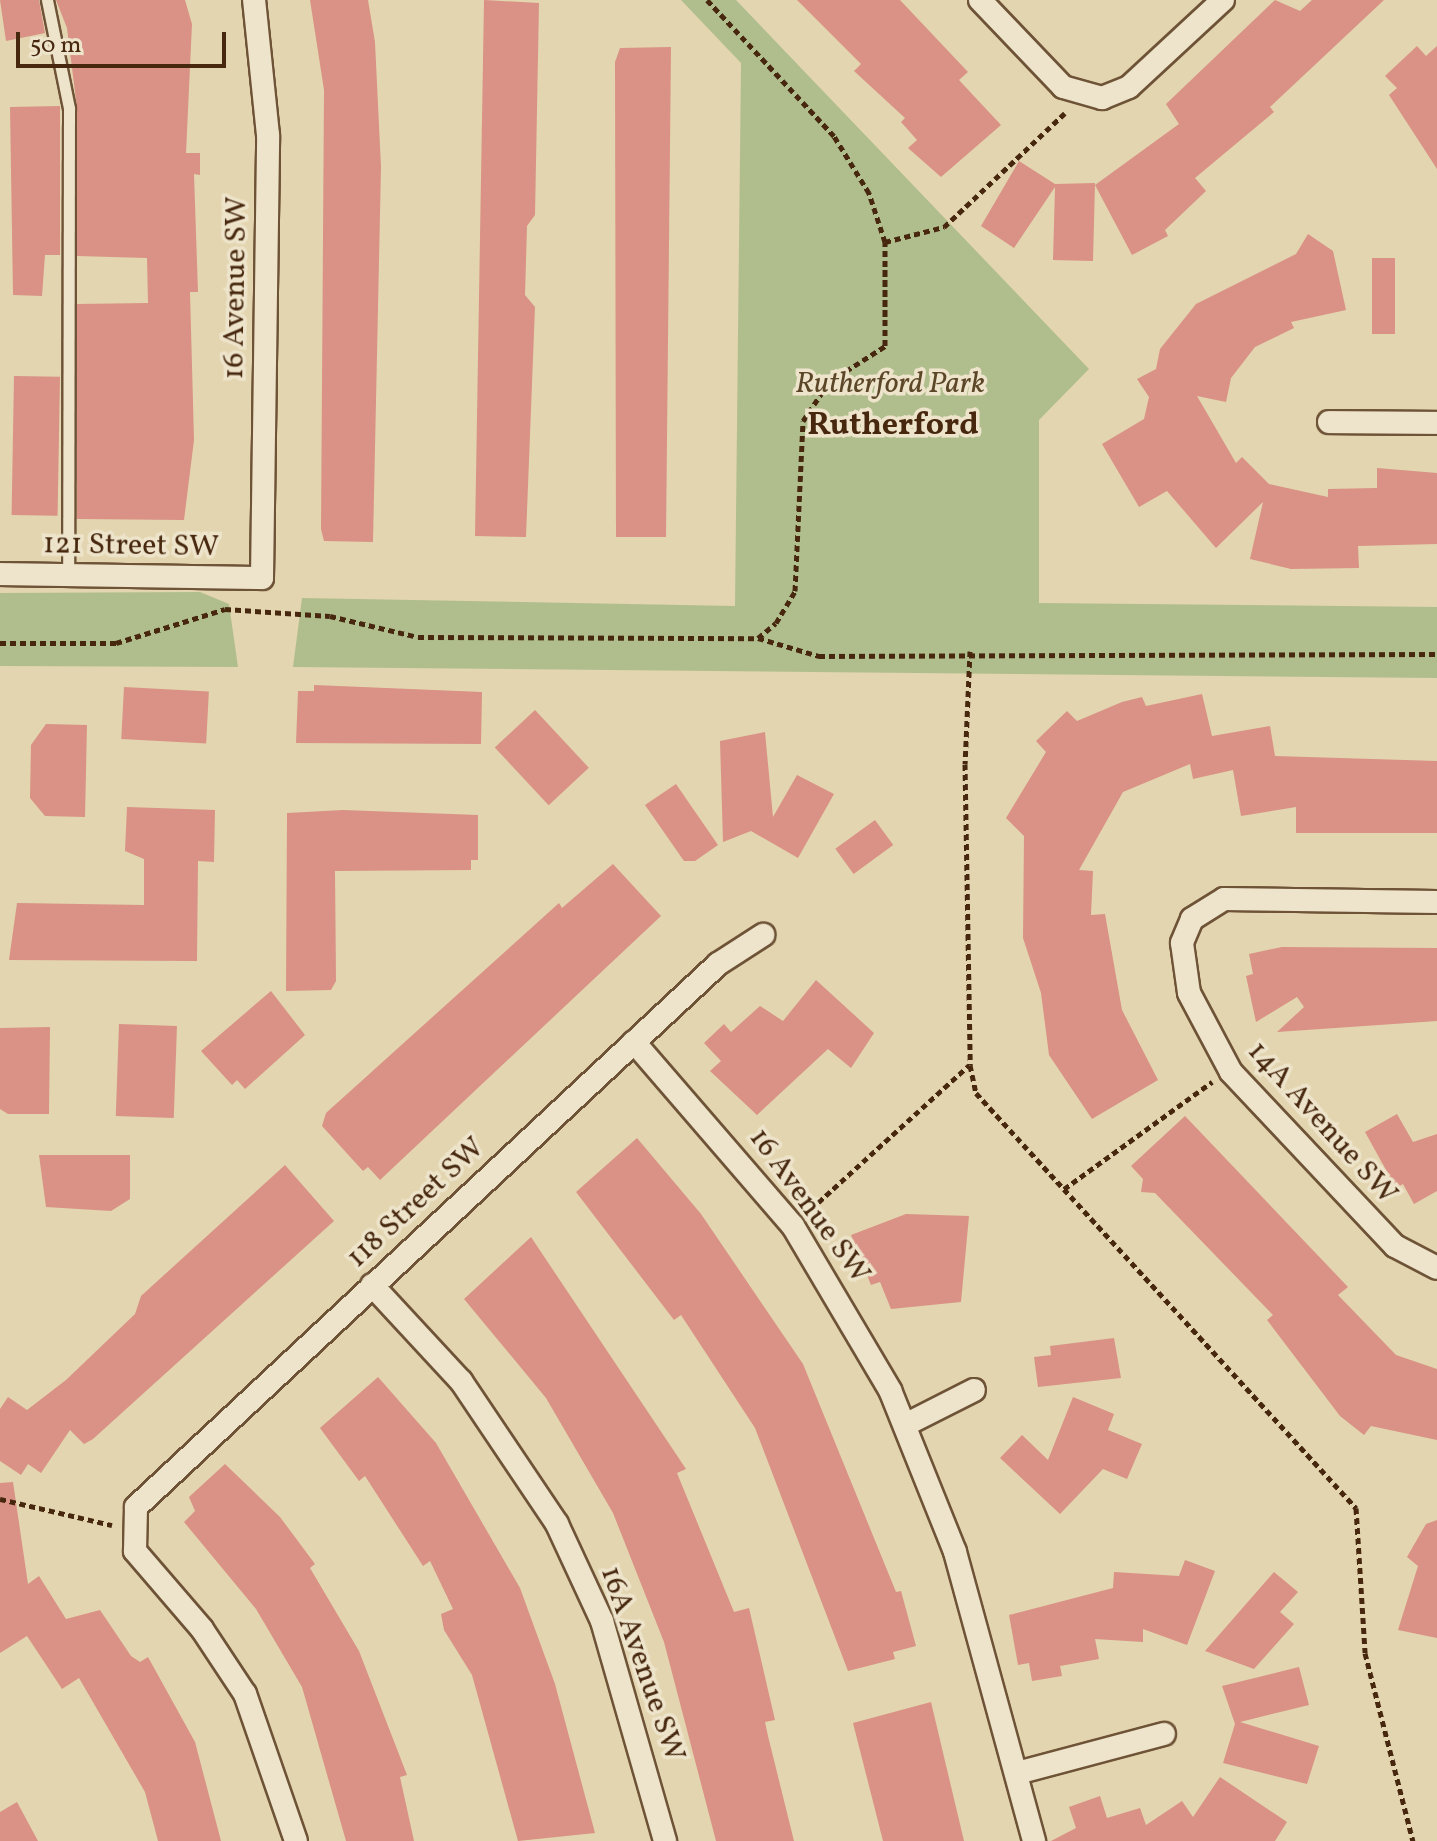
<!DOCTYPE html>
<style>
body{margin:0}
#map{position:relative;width:1437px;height:1841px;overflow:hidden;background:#e3d5af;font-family:Vollkorn,serif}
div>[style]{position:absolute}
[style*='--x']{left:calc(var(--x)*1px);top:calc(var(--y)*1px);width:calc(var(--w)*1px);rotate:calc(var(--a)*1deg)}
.green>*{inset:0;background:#b0be8d}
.building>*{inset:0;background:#d99285;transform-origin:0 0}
.path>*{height:5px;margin-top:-2.5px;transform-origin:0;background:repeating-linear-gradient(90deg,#47280f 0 6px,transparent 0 10px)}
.roads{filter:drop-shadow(2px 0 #6e5337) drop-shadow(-2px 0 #6e5337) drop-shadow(0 2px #6e5337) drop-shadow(0 -2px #6e5337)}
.service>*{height:11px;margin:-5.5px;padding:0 5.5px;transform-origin:5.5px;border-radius:5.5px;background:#ede4cb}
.minor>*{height:22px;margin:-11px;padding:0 11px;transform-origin:11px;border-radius:11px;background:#ede4cb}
span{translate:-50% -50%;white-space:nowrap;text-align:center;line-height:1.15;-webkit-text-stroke:7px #ede4cb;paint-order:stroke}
.street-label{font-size:30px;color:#47280f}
.park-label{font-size:30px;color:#5c4628;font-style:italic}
.neighbourhood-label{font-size:32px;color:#47280f;font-weight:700}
.scale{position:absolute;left:16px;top:32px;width:210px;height:36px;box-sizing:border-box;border:4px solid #47280f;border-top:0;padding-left:10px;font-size:24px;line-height:28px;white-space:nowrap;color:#47280f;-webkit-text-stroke:6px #ede4cb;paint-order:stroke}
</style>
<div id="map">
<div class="green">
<i style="clip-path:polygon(681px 0,736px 0,1089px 369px,1039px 420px,1039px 603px,1437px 607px,1437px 678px,293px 667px,302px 598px,735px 606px,741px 63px)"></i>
<i style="clip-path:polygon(200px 592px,229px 604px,238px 667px,0 666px,0 593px)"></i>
</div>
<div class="building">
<i style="clip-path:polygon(0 0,39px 0,45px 33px,6px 41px)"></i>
<i style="clip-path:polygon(56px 0,185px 0,192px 24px,186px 153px,200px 153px,200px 175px,194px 174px,198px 292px,190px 292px,194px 440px,184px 520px,77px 519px,77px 304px,148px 303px,147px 258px,77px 256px,77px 108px,67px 28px)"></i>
<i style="clip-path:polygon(310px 0,368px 0,375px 42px,381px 167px,373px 542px,324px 541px,321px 529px,324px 90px)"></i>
<i style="clip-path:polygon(484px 0,539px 3px,535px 215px,527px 226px,525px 295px,535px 307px,526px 537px,475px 536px)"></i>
<i style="clip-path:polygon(797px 0,900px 0,968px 72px,959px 80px,1001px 125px,941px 177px,908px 148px,917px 140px,901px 122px,905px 118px,854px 71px,861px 64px)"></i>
<i style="clip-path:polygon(1275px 0,1300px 11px,1312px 0,1384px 0,1270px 107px,1274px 112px,1195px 178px,1206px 191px,1165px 230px,1168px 236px,1132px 255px,1095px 185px,1179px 124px,1166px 104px)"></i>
<i style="clip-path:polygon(1417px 46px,1426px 56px,1437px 46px,1437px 169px,1389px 95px,1397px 88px,1385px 76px)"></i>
<i style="clip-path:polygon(671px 47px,666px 537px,616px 537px,615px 62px,620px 48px)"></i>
<i style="clip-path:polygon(60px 106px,60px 255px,45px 255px,42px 296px,13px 295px,10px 107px)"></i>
<i style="clip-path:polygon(1019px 161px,1055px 184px,1095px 183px,1093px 261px,1053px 260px,1055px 187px,1014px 248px,981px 226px)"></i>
<i style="clip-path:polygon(1308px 234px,1333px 251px,1346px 310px,1291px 322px,1294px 328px,1255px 347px,1231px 378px,1226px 402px,1197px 396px,1236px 463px,1242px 457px,1269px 484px,1328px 497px,1328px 489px,1377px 488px,1377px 468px,1437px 473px,1437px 544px,1358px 546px,1359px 568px,1291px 569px,1250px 559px,1263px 502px,1216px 548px,1167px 491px,1139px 507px,1102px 444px,1144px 419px,1149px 397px,1137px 379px,1156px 369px,1160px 349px,1196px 304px,1296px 254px)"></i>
<i style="left:1372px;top:258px;width:23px;height:76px"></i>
<i style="left:14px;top:376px;width:46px;height:139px;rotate:1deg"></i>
<i style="clip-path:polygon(314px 685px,482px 692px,481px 744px,296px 743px,298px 691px,314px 691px)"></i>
<i style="left:124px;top:687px;width:85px;height:52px;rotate:3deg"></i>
<i style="clip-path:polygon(1202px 694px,1212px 736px,1270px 726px,1275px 756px,1437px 761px,1437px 833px,1296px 833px,1296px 807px,1241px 816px,1233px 770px,1193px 779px,1190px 764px,1123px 792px,1079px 870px,1093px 871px,1091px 915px,1105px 914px,1122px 1010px,1158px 1080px,1092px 1119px,1049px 1055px,1041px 993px,1023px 938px,1024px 836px,1006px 818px,1046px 752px,1036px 741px,1067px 711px,1077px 721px,1122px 702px,1142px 697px,1146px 706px)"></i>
<i style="left:535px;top:710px;width:79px;height:55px;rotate:47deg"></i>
<i style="clip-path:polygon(46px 724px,87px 725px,85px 817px,45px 816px,30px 798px,31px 745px)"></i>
<i style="clip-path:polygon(765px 732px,773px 817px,797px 775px,834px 794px,798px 858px,751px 831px,723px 842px,720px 741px)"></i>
<i style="clip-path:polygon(676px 784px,718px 845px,695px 861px,684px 861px,645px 805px)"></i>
<i style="clip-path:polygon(127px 807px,215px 810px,214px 862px,198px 861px,197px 961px,9px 960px,17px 903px,144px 905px,144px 859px,125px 851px)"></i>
<i style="clip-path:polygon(343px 810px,478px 815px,478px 860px,471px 860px,471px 870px,335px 871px,336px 981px,331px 990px,286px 991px,287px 813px)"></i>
<i style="left:875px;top:820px;width:31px;height:49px;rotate:54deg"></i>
<i style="clip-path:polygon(613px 864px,661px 916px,380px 1180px,368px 1167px,363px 1171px,322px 1126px,326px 1113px,559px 903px,562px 908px)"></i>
<i style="clip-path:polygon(1282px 947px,1437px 948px,1437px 1021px,1277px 1032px,1304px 1007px,1297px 997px,1256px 1022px,1246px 976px,1253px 974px,1249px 954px)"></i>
<i style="clip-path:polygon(816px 980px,874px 1033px,851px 1068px,828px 1049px,757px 1115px,710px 1071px,721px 1061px,704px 1043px,724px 1024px,731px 1032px,760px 1006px,783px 1021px)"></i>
<i style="clip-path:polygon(271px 991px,305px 1035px,245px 1089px,237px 1080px,232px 1085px,201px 1051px)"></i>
<i style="left:119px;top:1024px;width:58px;height:92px;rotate:2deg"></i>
<i style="clip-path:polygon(50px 1027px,49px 1114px,8px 1114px,0 1109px,0 1028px)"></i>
<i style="clip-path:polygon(1397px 1114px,1413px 1142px,1437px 1134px,1437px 1191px,1414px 1204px,1403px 1184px,1396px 1188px,1365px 1132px)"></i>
<i style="clip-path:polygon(1185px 1116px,1348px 1287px,1338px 1295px,1396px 1355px,1437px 1369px,1437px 1440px,1371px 1426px,1364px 1435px,1340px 1416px,1267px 1320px,1273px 1315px,1155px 1193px,1141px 1192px,1143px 1179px,1131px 1166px)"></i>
<i style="clip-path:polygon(637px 1138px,701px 1214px,803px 1364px,896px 1592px,901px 1591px,916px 1646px,893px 1652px,895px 1659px,848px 1671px,755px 1428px,681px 1315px,674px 1320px,576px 1192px)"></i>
<i style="clip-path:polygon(39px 1155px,130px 1155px,130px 1199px,111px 1211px,46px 1207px)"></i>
<i style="clip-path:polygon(285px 1165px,334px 1221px,93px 1439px,84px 1444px,70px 1430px,41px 1473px,28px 1464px,21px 1475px,0 1461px,0 1409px,8px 1397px,27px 1410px,66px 1380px,135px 1314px,141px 1296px)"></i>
<i style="clip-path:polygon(906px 1214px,969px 1216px,961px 1302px,891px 1309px,880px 1282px,871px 1285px,851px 1235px)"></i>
<i style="clip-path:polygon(531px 1237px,686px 1469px,677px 1473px,734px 1612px,749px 1608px,775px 1720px,765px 1722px,768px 1736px,794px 1841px,716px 1841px,664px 1642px,613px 1513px,546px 1398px,464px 1299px)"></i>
<i style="clip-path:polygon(1114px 1338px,1121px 1378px,1038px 1387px,1034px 1357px,1051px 1355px,1050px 1346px)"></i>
<i style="clip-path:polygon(378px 1377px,436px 1443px,520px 1588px,555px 1684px,595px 1833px,518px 1841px,472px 1675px,444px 1630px,441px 1614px,453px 1609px,430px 1561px,423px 1566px,365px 1476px,359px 1481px,320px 1428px)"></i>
<i style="clip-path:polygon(1073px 1397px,1114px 1414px,1108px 1430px,1142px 1444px,1127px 1479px,1103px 1469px,1060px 1514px,1000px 1458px,1022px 1435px,1048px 1460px)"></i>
<i style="clip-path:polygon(225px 1464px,280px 1517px,315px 1564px,310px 1568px,359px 1651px,407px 1775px,400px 1777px,414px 1841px,346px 1841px,302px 1687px,256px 1609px,184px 1522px,195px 1511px,189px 1497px)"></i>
<i style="clip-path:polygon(13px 1482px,28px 1584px,39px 1576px,66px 1619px,100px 1610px,131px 1656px,140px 1662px,148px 1657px,195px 1742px,221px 1841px,158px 1841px,145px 1792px,79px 1678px,62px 1689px,27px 1636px,0 1653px,0 1483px)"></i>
<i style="clip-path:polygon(1437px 1520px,1437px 1638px,1398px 1630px,1418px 1566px,1407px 1557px,1426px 1524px)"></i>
<i style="clip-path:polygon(1185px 1560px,1215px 1571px,1187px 1645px,1143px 1629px,1143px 1642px,1095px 1639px,1099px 1659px,1060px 1666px,1062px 1676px,1032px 1681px,1029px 1663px,1018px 1665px,1009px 1615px,1113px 1588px,1114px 1572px,1179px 1576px)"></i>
<i style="clip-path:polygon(1274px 1572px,1298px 1592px,1280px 1612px,1294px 1624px,1254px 1669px,1205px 1651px)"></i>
<i style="clip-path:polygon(1299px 1667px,1309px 1705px,1240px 1722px,1319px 1746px,1307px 1784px,1223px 1763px,1235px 1724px,1222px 1686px)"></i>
<i style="clip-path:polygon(931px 1702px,964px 1841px,883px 1841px,853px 1723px)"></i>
<i style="clip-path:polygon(1220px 1777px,1287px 1822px,1275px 1841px,1051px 1841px,1076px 1828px,1069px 1807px,1100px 1796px,1107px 1818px,1140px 1808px,1146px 1825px,1182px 1801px,1193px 1817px)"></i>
<i style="clip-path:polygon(17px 1802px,38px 1841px,0 1841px,0 1812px)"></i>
</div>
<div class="path">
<i style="--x:885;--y:242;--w:61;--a:-14.3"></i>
<i style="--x:944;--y:227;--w:166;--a:-43.3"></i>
<i style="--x:758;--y:638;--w:64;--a:16.4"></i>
<i style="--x:819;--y:656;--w:618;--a:-0.19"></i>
<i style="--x:0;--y:643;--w:116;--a:0"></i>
<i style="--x:116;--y:643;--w:114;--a:-17.3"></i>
<i style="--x:225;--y:609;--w:105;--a:3.8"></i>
<i style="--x:330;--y:616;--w:90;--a:13.4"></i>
<i style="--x:418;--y:637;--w:340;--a:0.2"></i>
<i style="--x:758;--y:638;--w:23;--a:-40"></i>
<i style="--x:776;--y:623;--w:37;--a:-59"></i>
<i style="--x:795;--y:591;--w:170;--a:-87.3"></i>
<i style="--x:803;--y:421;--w:47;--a:-56.3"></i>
<i style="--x:829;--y:382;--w:67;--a:-32.7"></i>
<i style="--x:885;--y:346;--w:104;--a:-90"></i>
<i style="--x:885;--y:242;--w:52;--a:-108.1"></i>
<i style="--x:869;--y:193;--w:67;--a:-121.6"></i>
<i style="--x:834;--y:136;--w:186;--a:-133"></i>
<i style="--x:970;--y:651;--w:113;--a:92.5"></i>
<i style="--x:965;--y:764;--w:301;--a:89"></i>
<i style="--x:970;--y:1065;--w:29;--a:78"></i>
<i style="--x:976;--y:1093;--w:563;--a:47.52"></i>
<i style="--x:1356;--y:1508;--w:145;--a:86.4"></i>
<i style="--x:1365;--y:1653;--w:194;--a:75.7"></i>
<i style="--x:1064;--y:1189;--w:183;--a:-35.9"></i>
<i style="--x:811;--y:1209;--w:214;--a:-42.3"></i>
<i style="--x:0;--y:1499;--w:115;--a:13.1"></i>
</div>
<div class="roads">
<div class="service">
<i style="--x:47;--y:0;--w:110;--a:78.5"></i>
<i style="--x:69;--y:108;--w:467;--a:90.1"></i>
</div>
<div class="minor">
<i style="--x:980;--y:0;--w:120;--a:46.3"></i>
<i style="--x:1063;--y:87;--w:41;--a:15.8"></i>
<i style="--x:1102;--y:98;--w:29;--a:-22"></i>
<i style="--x:1129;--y:87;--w:128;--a:-42.8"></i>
<i style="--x:1329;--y:422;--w:108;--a:0.5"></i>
<i style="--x:0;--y:574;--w:262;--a:0.9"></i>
<i style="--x:262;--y:578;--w:443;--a:-89.2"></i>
<i style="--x:268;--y:135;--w:136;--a:-95.9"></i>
<i style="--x:1437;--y:902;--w:213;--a:-179.2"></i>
<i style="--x:1224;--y:899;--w:38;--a:148"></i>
<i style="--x:1192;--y:919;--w:26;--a:113"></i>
<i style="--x:1182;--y:943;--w:50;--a:82"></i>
<i style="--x:1189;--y:993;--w:89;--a:62"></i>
<i style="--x:1231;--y:1072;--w:239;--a:46.7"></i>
<i style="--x:1395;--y:1246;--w:47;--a:27.6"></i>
<i style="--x:634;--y:1042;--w:243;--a:49.2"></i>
<i style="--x:793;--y:1226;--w:191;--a:59.4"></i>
<i style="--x:890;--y:1390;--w:175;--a:68.1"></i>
<i style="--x:955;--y:1552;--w:300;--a:74.7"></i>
<i style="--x:372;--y:1285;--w:131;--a:47.2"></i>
<i style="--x:461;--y:1381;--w:172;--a:56.1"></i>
<i style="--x:557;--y:1524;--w:107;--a:65.1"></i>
<i style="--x:602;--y:1621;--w:229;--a:74"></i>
<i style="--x:907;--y:1424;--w:75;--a:-26.9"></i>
<i style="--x:1017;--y:1773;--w:152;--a:-14.9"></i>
<i style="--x:296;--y:1841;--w:156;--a:-109.1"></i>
<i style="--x:245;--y:1694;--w:78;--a:-123.5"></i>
<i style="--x:202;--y:1629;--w:103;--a:-130.7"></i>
<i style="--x:135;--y:1551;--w:44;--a:-88.7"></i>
<i style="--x:136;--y:1507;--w:796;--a:-43.01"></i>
<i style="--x:718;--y:964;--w:54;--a:-32.8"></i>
</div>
</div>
<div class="street-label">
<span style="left:236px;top:288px;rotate:-89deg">16 Avenue SW</span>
<span style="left:131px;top:546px;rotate:1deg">121 Street SW</span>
<span style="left:1322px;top:1123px;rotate:48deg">14A Avenue SW</span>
<span style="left:416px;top:1203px;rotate:-43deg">118 Street SW</span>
<span style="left:809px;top:1206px;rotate:54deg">16 Avenue SW</span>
<span style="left:642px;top:1664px;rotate:71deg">16A Avenue SW</span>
</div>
<div class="park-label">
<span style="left:890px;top:384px">Rutherford Park</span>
</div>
<div class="neighbourhood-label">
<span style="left:893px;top:426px">Rutherford</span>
</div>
<div class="scale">50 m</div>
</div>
